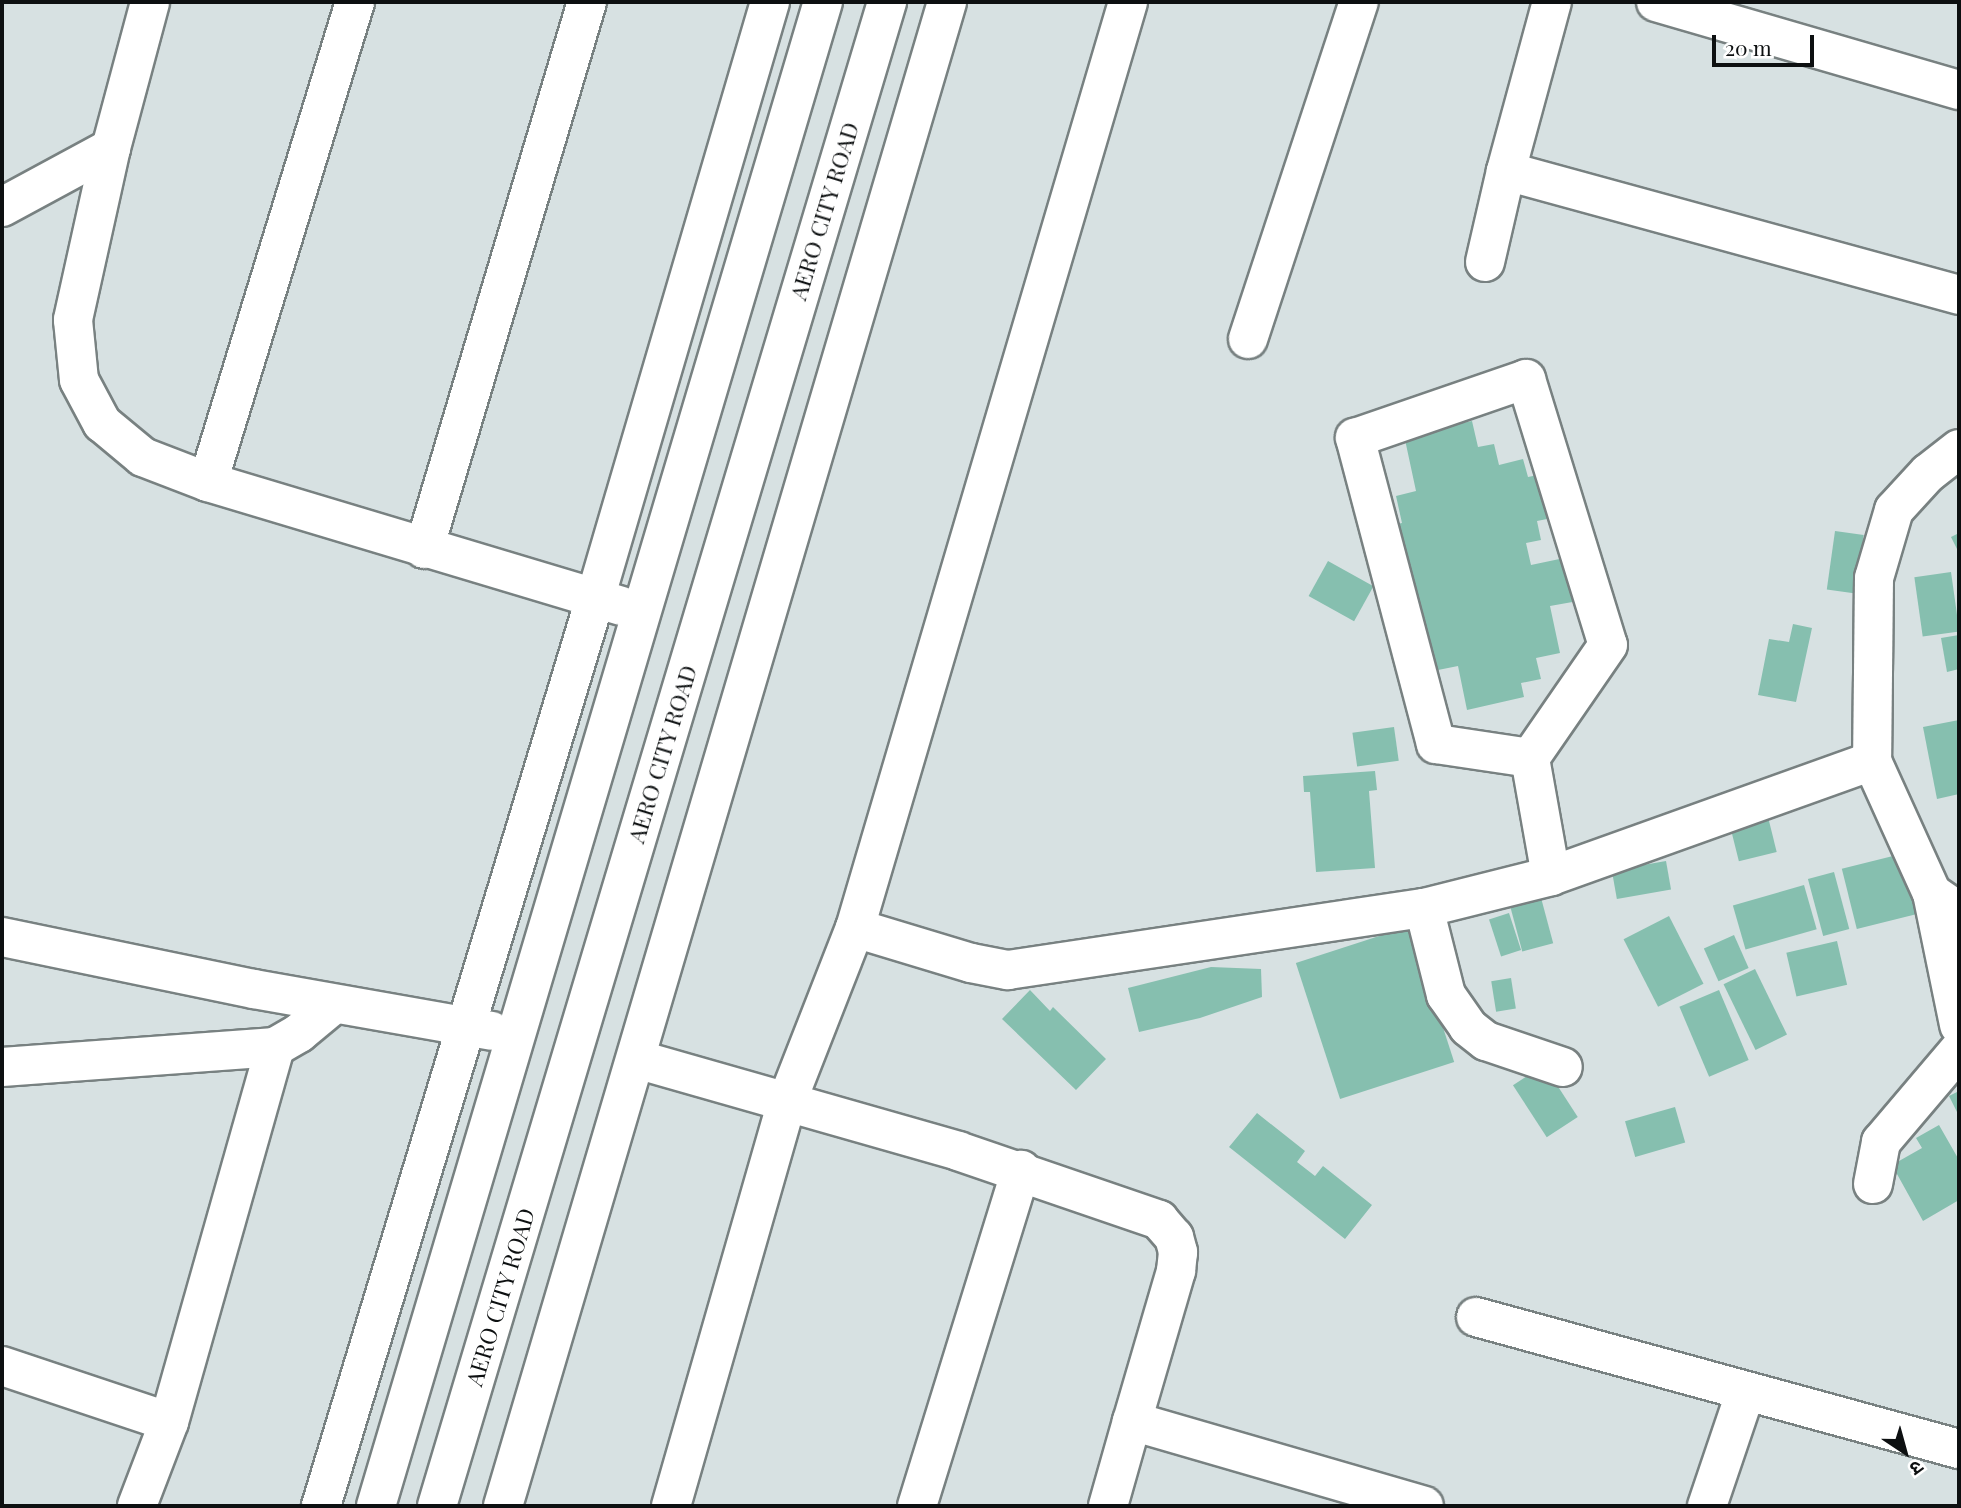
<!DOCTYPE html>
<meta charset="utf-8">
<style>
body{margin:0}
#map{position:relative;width:1961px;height:1508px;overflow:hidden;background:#d7e1e2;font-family:"Playfair Display","Noto Sans Devanagari",serif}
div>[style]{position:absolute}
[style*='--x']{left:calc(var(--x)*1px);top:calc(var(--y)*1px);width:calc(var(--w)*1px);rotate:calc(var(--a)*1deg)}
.building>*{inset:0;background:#86bfaf;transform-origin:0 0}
.roads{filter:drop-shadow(2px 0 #788181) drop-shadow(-2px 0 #788181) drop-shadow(0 2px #788181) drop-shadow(0 -2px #788181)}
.minor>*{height:38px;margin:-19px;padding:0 19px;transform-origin:19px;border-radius:19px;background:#fff}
span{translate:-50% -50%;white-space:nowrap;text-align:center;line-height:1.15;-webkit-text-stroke:6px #fff;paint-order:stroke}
.street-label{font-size:23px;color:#0d1011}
.frame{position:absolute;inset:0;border:4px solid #0d1011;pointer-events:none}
.north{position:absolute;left:1870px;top:1417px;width:70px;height:70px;-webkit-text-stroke:5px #fff;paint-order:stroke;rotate:144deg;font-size:19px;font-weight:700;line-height:28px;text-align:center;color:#0d1011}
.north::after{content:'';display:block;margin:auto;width:24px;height:32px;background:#0d1011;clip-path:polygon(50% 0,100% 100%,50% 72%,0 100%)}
.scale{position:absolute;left:1712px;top:35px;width:102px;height:32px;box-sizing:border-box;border:4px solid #0d1011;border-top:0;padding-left:9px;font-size:21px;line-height:24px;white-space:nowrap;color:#0d1011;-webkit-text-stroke:5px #fff;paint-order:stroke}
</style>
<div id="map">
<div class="building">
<i style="clip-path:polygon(1472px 421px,1478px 447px,1494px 444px,1499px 465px,1523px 459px,1528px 477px,1543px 474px,1552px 518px,1537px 521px,1541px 540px,1526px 543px,1531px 565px,1569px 557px,1578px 601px,1550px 606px,1560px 653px,1536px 658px,1541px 679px,1521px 683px,1524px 697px,1467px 710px,1458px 666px,1423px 673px,1425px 636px,1409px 562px,1395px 565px,1387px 526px,1402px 523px,1396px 496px,1416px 491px,1404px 435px)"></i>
<i style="left:1835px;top:531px;width:29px;height:59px;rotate:8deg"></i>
<i style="clip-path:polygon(1959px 533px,1959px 553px,1951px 537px)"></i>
<i style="left:1328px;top:561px;width:52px;height:40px;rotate:29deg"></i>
<i style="left:1951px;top:572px;width:60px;height:37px;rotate:82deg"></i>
<i style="clip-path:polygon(1793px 624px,1812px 628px,1796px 702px,1758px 695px,1769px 639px,1789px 642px)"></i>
<i style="clip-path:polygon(1959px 635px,1959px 669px,1947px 672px,1941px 638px)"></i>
<i style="clip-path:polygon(1959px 720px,1959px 794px,1937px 799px,1923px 727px)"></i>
<i style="left:1394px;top:727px;width:34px;height:42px;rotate:82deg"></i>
<i style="clip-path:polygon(1375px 771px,1377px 790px,1369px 791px,1375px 868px,1316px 872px,1310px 792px,1304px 792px,1303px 776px)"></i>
<i style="left:1768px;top:817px;width:36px;height:39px;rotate:76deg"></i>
<i style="left:1901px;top:854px;width:62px;height:61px;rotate:76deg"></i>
<i style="left:1666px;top:861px;width:29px;height:55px;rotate:80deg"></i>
<i style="left:1834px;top:872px;width:59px;height:27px;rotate:75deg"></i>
<i style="left:1804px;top:885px;width:46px;height:74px;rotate:74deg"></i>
<i style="left:1540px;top:894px;width:51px;height:32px;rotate:75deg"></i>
<i style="left:1509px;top:913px;width:39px;height:21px;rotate:72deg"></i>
<i style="left:1669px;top:916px;width:76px;height:51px;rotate:63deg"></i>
<i style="left:1410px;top:926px;width:143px;height:120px;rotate:72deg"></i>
<i style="left:1734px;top:935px;width:36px;height:33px;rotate:66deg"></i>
<i style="left:1837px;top:941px;width:45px;height:52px;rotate:77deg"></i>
<i style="clip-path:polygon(1211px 967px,1261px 969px,1262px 997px,1200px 1018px,1139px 1032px,1128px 988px)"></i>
<i style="left:1755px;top:969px;width:73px;height:35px;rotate:64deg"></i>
<i style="left:1511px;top:978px;width:31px;height:20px;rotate:81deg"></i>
<i style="clip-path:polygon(1030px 990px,1050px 1011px,1053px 1007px,1106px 1059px,1076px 1090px,1002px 1019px)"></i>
<i style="left:1719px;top:990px;width:76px;height:43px;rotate:67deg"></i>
<i style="left:1544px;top:1065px;width:62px;height:37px;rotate:57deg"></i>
<i style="clip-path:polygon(1959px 1091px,1959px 1116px,1949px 1096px)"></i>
<i style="left:1675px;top:1107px;width:37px;height:52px;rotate:74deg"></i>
<i style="clip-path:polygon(1257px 1113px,1305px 1151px,1297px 1162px,1315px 1176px,1323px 1166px,1372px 1205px,1345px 1239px,1229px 1147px)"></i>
<i style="clip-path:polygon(1939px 1125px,1959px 1160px,1959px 1200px,1923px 1221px,1892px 1165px,1922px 1148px,1916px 1138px)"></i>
</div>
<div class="roads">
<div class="minor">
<i style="--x:1656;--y:2;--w:316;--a:16.2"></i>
<i style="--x:111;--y:148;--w:151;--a:-75"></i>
<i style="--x:1506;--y:171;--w:470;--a:15.3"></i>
<i style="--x:2;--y:207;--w:124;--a:-28.4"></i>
<i style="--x:111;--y:148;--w:176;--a:102.5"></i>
<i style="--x:73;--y:320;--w:60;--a:84.3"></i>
<i style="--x:79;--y:380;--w:49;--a:61.9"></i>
<i style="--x:102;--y:423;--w:53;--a:39.7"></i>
<i style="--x:143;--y:457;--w:70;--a:21"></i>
<i style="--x:208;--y:482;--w:431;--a:16.7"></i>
<i style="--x:1485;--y:262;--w:93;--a:-77"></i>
<i style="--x:1506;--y:171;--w:175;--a:-74.8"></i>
<i style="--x:1248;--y:339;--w:355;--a:-71.8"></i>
<i style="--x:1959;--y:449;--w:39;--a:142"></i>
<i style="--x:1928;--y:473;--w:50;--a:132.6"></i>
<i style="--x:1894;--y:510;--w:71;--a:106.4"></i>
<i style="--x:1874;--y:578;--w:183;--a:90.6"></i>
<i style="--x:1872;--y:761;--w:145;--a:65.6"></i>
<i style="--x:1932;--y:893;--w:33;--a:35"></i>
<i style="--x:208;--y:482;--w:502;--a:-72.97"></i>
<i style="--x:424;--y:549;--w:571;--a:-73.41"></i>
<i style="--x:1530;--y:758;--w:95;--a:-171.5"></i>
<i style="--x:1436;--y:744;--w:317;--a:-104.8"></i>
<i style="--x:1355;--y:438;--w:181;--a:-19"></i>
<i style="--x:1526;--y:379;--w:278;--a:72.9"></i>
<i style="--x:1608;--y:645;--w:137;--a:124.6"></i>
<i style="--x:1530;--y:758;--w:120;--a:79.9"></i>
<i style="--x:1932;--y:893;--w:135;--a:78.4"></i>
<i style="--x:1424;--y:908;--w:90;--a:75.8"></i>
<i style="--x:1446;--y:995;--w:39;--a:55"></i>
<i style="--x:1468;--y:1027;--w:23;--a:38"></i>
<i style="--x:1486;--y:1041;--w:81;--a:18.7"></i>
<i style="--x:855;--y:928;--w:121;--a:16.8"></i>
<i style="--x:971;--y:963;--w:38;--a:11"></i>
<i style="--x:1008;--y:970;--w:421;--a:-8.5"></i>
<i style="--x:1424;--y:908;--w:131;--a:-14.1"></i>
<i style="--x:1551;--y:876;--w:341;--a:-19.7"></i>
<i style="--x:2;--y:937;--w:257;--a:11.7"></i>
<i style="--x:254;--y:989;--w:241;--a:10"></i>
<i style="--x:636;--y:1059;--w:335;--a:15.9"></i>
<i style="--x:958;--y:1151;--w:213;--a:18.9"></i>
<i style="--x:1159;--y:1220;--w:23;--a:49"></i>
<i style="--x:1174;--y:1237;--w:16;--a:75"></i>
<i style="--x:1178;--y:1252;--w:19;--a:96"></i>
<i style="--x:1176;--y:1271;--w:156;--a:106.3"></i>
<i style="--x:1132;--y:1421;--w:304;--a:16.2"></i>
<i style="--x:2;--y:1067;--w:274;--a:-4.2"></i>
<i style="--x:275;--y:1047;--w:28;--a:-30"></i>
<i style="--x:299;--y:1033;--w:45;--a:-39.6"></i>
<i style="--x:1873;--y:1184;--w:43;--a:-79.2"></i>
<i style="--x:1881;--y:1142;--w:121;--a:-49.7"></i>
<i style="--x:1476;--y:1317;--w:501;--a:15.29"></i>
<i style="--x:2;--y:1366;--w:176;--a:18.5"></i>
<i style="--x:169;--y:1422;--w:90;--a:110.9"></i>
<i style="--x:169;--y:1422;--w:390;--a:-74.2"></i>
<i style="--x:321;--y:1506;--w:947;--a:-73.19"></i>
<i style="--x:595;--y:599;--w:622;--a:-73.66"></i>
<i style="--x:376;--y:1506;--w:1569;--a:-73.45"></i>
<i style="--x:437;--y:1506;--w:1570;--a:-73.34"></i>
<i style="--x:503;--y:1506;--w:1568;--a:-73.55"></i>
<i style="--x:671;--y:1506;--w:418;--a:-74"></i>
<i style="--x:786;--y:1104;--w:189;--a:-68.6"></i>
<i style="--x:855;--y:928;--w:965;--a:-73.57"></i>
<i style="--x:917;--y:1506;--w:352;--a:-72.8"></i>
<i style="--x:1108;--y:1506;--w:88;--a:-74.2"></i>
<i style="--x:1707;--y:1506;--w:121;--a:-71.3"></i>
</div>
</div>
<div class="street-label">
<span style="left:824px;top:211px;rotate:-73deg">AERO CITY ROAD</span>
<span style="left:662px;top:754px;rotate:-73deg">AERO CITY ROAD</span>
<span style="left:500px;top:1297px;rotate:-73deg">AERO CITY ROAD</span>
</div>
<div class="frame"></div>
<div class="north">उ</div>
<div class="scale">20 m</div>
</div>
